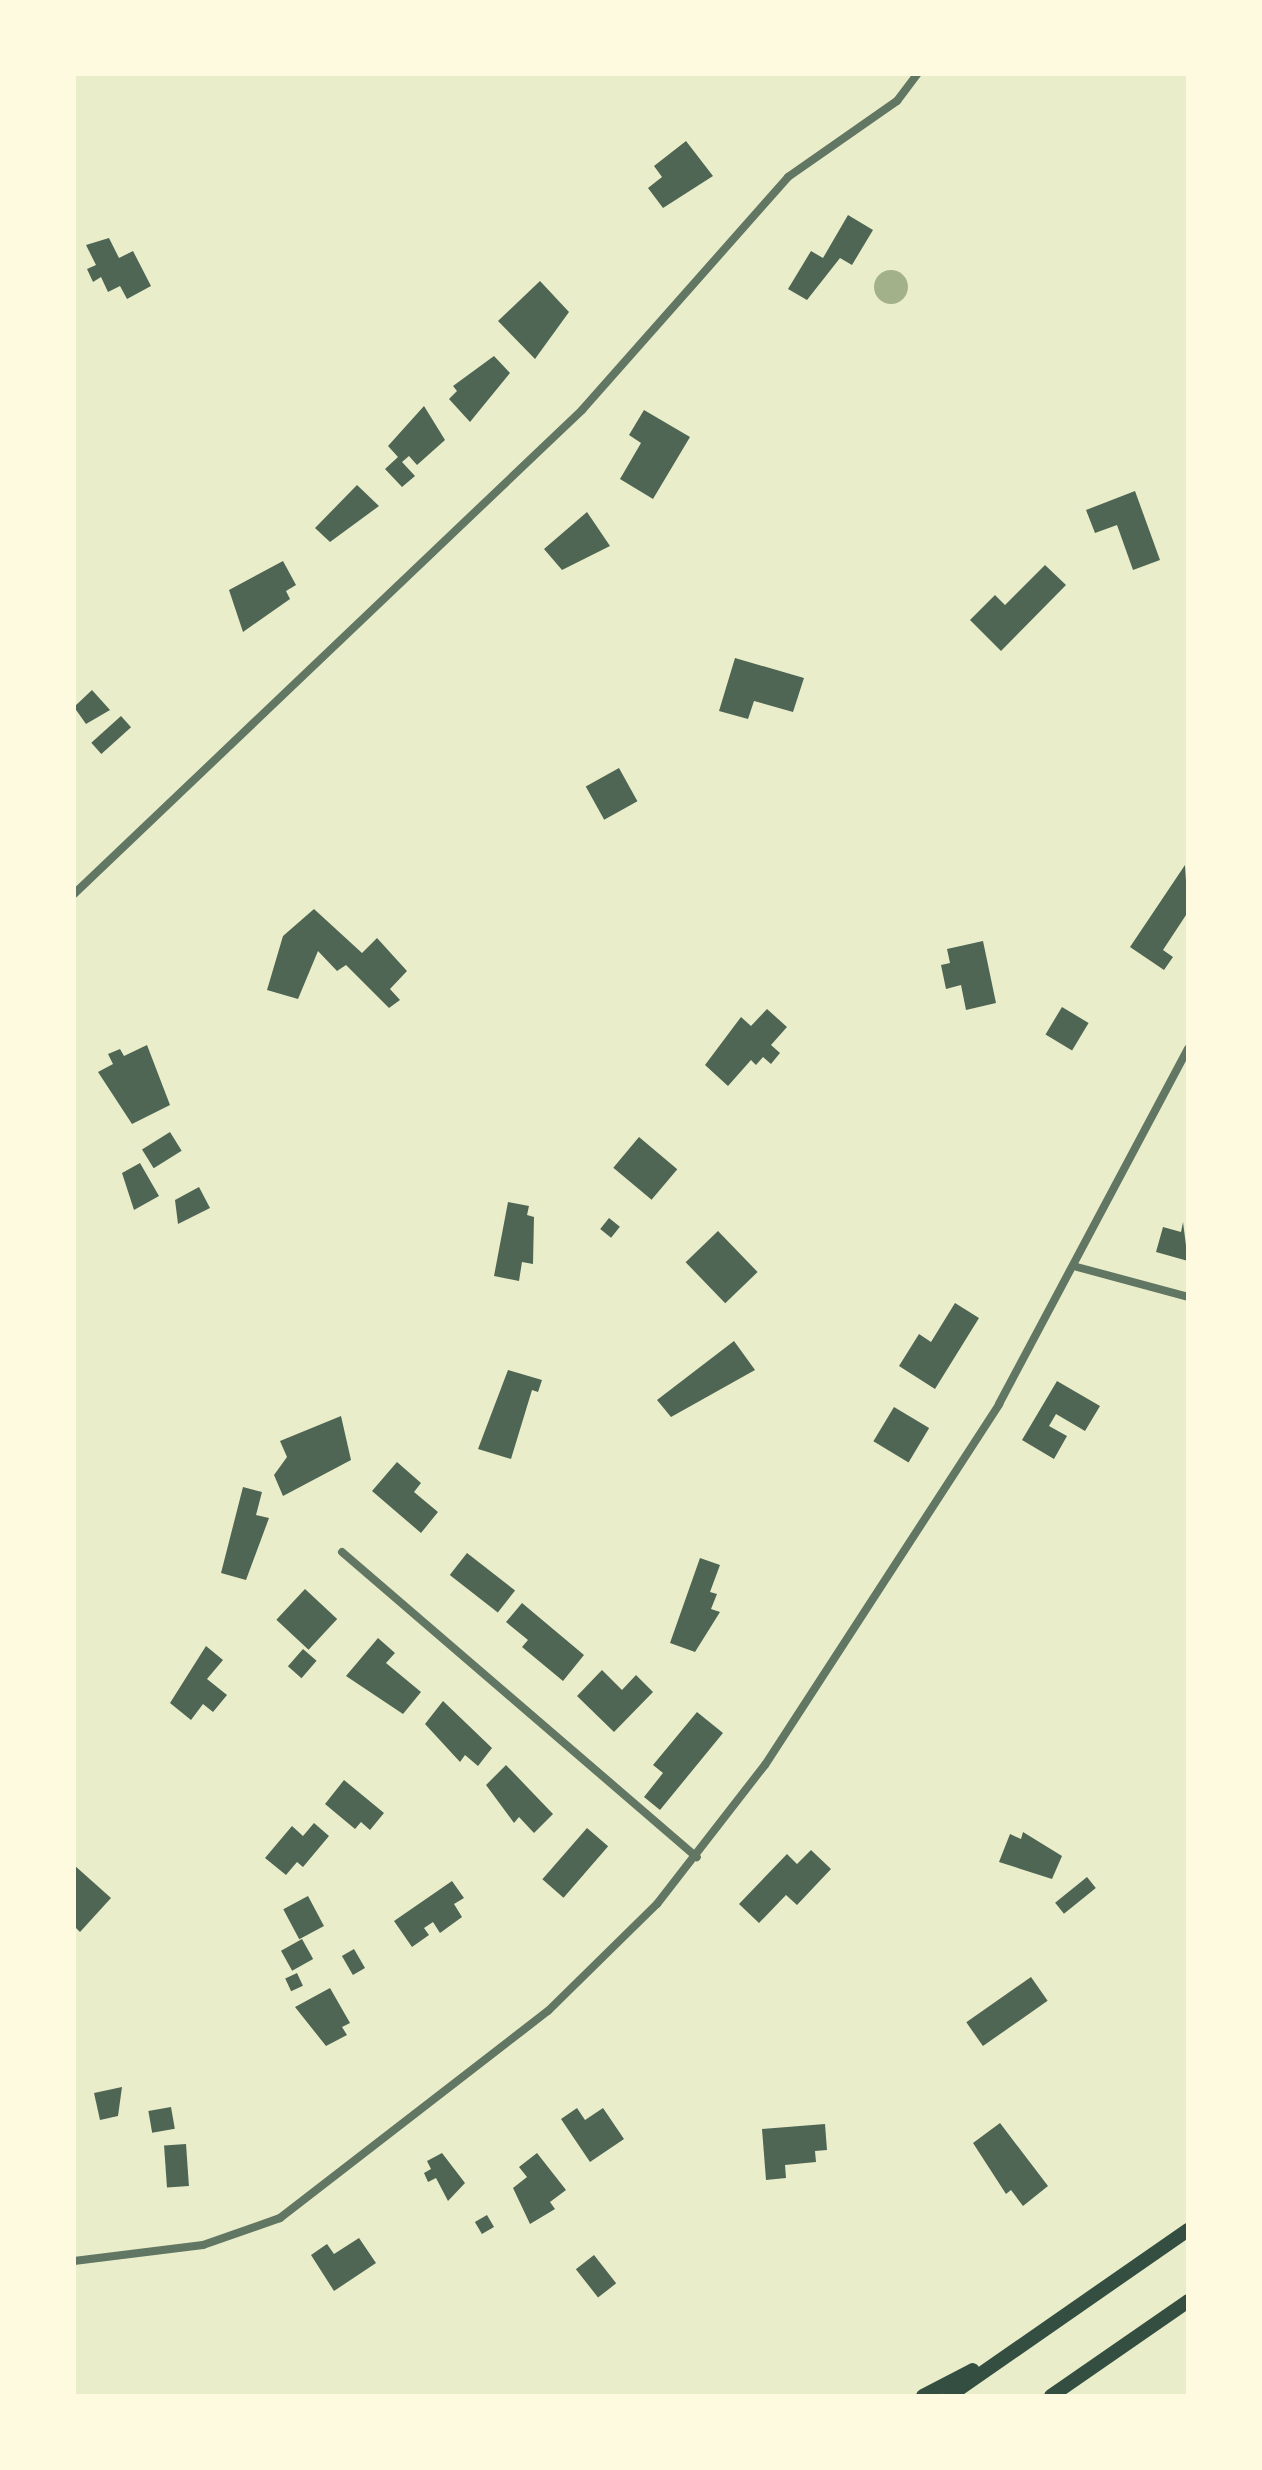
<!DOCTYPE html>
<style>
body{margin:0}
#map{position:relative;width:1262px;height:2470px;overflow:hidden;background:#e9edc9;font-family:Georgia,serif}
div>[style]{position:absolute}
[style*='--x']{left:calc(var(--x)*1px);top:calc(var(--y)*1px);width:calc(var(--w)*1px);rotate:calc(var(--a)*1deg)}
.water>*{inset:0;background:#a3b18a}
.round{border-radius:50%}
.building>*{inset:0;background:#4f6655;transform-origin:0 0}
.minor>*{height:8px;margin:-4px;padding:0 4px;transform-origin:4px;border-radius:4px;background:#617663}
.motorway>*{height:14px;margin:-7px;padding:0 7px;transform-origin:7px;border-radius:7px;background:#344e41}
span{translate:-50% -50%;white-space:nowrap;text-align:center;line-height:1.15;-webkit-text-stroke:8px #fefae0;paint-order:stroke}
.frame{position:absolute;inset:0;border:76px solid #fefae0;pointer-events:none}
</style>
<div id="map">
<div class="water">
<i class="round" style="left:874px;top:270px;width:34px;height:34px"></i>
</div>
<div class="building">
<i style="clip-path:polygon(686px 141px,713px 176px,663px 208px,648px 188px,662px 177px,654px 166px)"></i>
<i style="clip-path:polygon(848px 215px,873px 230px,852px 265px,840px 258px,807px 300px,788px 289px,811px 251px,823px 258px)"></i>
<i style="clip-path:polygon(109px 238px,119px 258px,133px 251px,151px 286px,127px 299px,120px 286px,108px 292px,101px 277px,93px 282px,87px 269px,96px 265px,86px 245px)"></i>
<i style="clip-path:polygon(540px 281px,569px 312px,535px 359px,498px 321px)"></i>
<i style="clip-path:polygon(494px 356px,510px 373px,470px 422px,449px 399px,457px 391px,453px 386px)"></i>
<i style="clip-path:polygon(424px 406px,445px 440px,417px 465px,409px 456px,402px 462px,415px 476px,402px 487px,385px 469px,398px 457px,388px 446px)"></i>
<i style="clip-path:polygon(644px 410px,690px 437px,653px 499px,620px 479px,641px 443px,629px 435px)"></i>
<i style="clip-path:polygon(357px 485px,379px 506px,330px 542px,315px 528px)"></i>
<i style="clip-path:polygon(1135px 491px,1160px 560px,1133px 570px,1117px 525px,1095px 533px,1086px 510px)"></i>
<i style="clip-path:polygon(587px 512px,610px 546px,562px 570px,544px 549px)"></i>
<i style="clip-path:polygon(283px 561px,296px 585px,286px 591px,290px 599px,243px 632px,229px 590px)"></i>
<i style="clip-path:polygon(1045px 565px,1066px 585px,1001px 651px,970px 620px,995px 595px,1005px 605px)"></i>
<i style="clip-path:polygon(735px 658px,804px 678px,793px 712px,754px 701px,748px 719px,719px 711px)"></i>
<i style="clip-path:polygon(92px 690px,110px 710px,86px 724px,74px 707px)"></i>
<i style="left:121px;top:716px;width:15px;height:40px;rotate:48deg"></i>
<i style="left:619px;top:768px;width:38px;height:38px;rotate:61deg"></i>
<i style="clip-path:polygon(1185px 865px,1188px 912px,1163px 950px,1173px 957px,1164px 970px,1130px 947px)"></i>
<i style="clip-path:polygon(314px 909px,362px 953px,377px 938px,407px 971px,390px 989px,400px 1000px,389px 1008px,346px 965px,337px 971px,318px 951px,298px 999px,267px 990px,283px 936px)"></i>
<i style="clip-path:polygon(983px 941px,996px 1003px,966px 1010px,961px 985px,946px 989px,941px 965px,950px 963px,947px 949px)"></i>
<i style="left:1062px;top:1007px;width:31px;height:32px;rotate:31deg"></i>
<i style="clip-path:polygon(767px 1009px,787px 1027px,771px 1045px,780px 1053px,771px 1064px,763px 1057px,756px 1065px,751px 1060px,728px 1086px,705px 1065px,741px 1017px,751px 1026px)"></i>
<i style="clip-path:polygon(147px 1045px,170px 1105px,132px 1124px,98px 1072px,113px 1064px,108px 1054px,120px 1049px,124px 1056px)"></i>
<i style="left:170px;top:1132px;width:22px;height:33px;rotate:58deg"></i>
<i style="left:639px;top:1137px;width:50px;height:40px;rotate:40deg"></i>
<i style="clip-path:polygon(140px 1163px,159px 1196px,134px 1210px,122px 1173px)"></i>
<i style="clip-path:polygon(199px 1187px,210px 1208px,178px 1224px,175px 1200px)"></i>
<i style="clip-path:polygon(508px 1202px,529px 1206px,527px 1215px,534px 1217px,533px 1264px,522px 1262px,519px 1281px,494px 1276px)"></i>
<i style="left:609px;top:1218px;width:14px;height:14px;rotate:39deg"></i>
<i style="clip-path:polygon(1183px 1222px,1188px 1261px,1156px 1252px,1163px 1227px,1181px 1232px)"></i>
<i style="left:718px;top:1231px;width:57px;height:45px;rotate:46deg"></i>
<i style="clip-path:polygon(955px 1303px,979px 1318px,935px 1389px,899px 1366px,919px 1334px,931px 1342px)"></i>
<i style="clip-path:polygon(734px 1341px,755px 1370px,671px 1417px,657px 1400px)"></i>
<i style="clip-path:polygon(508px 1370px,542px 1380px,538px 1392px,532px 1390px,511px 1459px,478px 1449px)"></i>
<i style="clip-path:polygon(1057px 1381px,1100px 1406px,1085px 1431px,1056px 1414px,1049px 1426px,1067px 1436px,1054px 1459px,1022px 1440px)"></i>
<i style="left:894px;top:1407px;width:41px;height:40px;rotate:31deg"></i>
<i style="clip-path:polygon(341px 1416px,351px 1460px,283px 1496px,274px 1475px,287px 1457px,280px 1441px)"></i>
<i style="clip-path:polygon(397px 1462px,421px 1483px,414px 1492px,438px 1512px,421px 1533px,372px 1491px)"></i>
<i style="clip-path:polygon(243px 1487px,262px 1492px,256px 1515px,269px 1518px,246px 1580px,221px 1573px)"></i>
<i style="left:467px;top:1553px;width:61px;height:28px;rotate:38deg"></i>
<i style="clip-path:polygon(700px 1558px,720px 1565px,710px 1592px,717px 1594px,711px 1609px,720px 1612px,695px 1652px,670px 1643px)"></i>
<i style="left:305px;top:1589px;width:44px;height:42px;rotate:43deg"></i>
<i style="clip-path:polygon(522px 1603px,584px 1655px,563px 1681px,522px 1647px,528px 1640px,506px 1622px)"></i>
<i style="clip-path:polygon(378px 1638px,395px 1653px,386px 1663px,421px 1692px,403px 1714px,346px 1676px)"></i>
<i style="clip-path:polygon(206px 1646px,223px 1660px,207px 1679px,227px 1695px,213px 1712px,203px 1704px,191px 1720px,170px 1703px)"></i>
<i style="left:303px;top:1649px;width:18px;height:23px;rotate:41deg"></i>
<i style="clip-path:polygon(602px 1670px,622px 1690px,636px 1675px,653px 1692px,614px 1732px,577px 1696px)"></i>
<i style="clip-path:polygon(443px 1701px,492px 1748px,478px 1766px,465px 1755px,460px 1762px,425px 1724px)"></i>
<i style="clip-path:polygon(697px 1712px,723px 1733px,660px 1810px,644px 1797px,663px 1773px,653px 1765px)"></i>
<i style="clip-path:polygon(506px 1765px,553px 1814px,534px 1833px,519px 1817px,514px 1823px,486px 1785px)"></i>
<i style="clip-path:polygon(344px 1780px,384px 1813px,370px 1830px,361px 1822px,355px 1829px,325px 1804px)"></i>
<i style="clip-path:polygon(314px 1823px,329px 1836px,303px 1867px,297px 1862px,286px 1875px,265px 1858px,292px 1826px,303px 1836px)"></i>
<i style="left:587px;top:1828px;width:28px;height:68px;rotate:41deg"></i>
<i style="clip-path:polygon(1023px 1832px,1062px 1856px,1052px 1879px,999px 1862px,1010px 1834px,1021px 1839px)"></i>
<i style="clip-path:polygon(811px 1850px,831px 1869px,797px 1905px,786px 1895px,759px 1923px,739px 1904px,787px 1854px,797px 1864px)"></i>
<i style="clip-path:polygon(74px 1865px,111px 1898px,80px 1932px,74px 1926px)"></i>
<i style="left:1087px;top:1877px;width:14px;height:41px;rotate:51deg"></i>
<i style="clip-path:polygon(452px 1881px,464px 1898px,454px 1904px,462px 1917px,440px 1933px,433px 1922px,424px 1928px,429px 1935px,412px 1947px,394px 1921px)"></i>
<i style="left:308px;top:1896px;width:34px;height:28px;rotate:62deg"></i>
<i style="left:302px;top:1939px;width:23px;height:24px;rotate:61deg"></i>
<i style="left:354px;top:1949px;width:22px;height:14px;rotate:60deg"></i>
<i style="left:297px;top:1973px;width:14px;height:13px;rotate:65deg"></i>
<i style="left:1031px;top:1977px;width:29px;height:79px;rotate:55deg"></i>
<i style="clip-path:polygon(330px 1988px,350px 2023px,342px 2027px,347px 2035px,326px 2046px,295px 2007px)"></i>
<i style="clip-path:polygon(122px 2087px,118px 2116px,100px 2120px,94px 2093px)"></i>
<i style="left:171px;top:2107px;width:22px;height:23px;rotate:80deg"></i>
<i style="clip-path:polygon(577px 2108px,585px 2120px,603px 2108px,624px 2139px,590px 2162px,561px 2119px)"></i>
<i style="clip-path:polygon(1000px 2123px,1048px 2186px,1023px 2206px,1011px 2190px,1006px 2194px,973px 2143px)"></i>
<i style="clip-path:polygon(825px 2124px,827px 2150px,815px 2151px,816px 2162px,785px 2165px,786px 2178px,766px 2180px,762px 2129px)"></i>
<i style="left:186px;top:2144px;width:42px;height:22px;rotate:86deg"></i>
<i style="clip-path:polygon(442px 2153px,465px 2183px,448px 2201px,436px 2178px,428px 2182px,424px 2173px,431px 2169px,427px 2161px)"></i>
<i style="clip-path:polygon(537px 2153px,566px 2190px,550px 2202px,555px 2209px,530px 2224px,513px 2188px,527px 2177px,519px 2167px)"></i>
<i style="left:487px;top:2215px;width:14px;height:14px;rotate:60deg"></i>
<i style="clip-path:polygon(359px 2238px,376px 2263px,334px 2291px,311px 2255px,327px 2244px,334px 2254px)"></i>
<i style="left:594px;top:2255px;width:36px;height:23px;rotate:52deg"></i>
</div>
<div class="minor">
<i style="--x:74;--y:894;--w:702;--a:-43.61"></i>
<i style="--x:582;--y:410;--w:311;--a:-48.5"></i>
<i style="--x:788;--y:177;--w:133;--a:-34.9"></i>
<i style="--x:897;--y:101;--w:34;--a:-53"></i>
<i style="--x:1077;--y:1267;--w:115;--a:15.1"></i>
<i style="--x:342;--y:1552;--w:468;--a:40.7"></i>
<i style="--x:74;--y:2261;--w:130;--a:-7.1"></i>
<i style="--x:203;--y:2245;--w:82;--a:-19.3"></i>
<i style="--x:280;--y:2218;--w:339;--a:-37.7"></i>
<i style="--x:548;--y:2011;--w:153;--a:-44.5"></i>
<i style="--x:657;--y:1904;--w:176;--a:-52.2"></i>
<i style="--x:765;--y:1765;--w:430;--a:-57"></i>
<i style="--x:999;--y:1404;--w:402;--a:-62"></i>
</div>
<div class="motorway">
<i style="--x:923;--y:2396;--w:56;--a:-27.5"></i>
<i style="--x:949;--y:2396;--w:291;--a:-34.8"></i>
<i style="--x:1051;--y:2396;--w:167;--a:-34.7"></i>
</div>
<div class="frame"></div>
</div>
